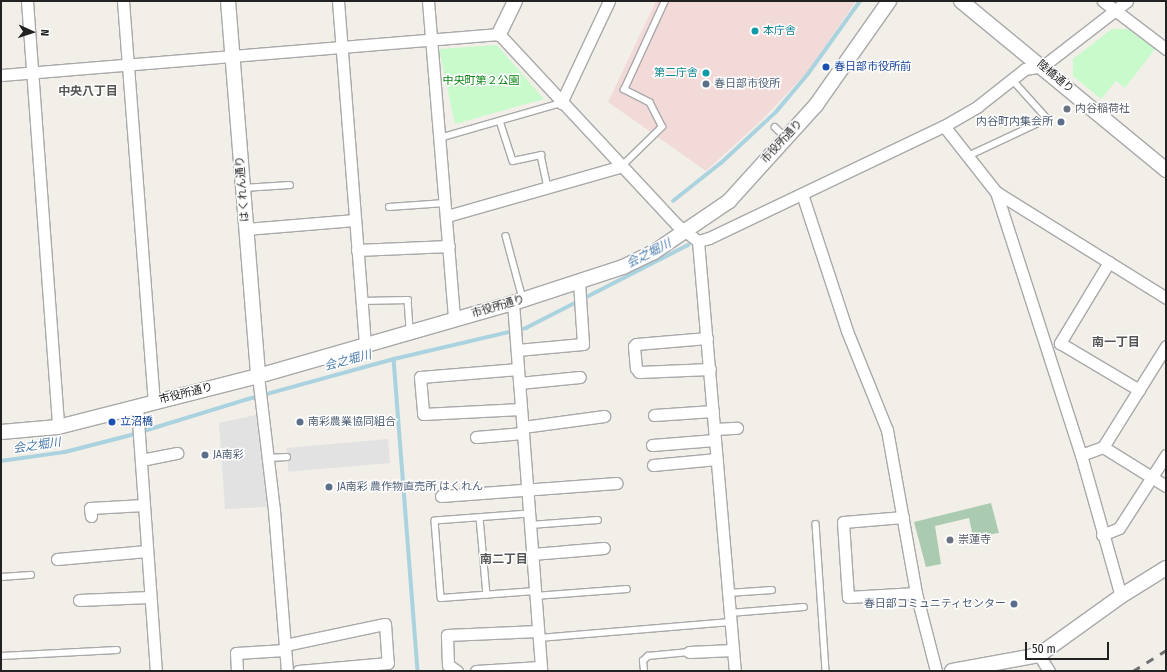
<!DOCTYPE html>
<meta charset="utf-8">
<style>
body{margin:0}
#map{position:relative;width:1167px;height:672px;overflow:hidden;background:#f2efe9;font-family:"Fira Sans Condensed","Noto Sans JP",sans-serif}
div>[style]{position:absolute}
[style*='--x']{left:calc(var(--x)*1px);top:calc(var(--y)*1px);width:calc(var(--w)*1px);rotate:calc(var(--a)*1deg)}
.commercial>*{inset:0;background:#f2dad9}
.cemetery>*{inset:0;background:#aacbaf}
.park>*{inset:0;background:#c8facc}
.parking>*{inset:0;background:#e2e2e2;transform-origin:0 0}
.stream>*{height:3.5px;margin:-1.75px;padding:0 1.75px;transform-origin:1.75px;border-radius:1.75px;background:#aad3df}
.roads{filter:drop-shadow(1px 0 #a9a9a9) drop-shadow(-1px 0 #a9a9a9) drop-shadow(0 1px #a9a9a9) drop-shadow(0 -1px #a9a9a9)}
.service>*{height:5.5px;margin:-2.75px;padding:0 2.75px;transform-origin:2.75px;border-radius:2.75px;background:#fff}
.minor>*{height:11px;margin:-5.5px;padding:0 5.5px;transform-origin:5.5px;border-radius:5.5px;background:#fff}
.tertiary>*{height:14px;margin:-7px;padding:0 7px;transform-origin:7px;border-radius:7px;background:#fff}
.rail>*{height:3px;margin-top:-1.5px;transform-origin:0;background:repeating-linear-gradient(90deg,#707070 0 8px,transparent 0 16px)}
.dots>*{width:11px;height:11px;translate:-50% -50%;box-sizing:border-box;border:2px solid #fff;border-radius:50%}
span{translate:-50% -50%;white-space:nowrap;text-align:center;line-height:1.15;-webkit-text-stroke:3px #fff;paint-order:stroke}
.culture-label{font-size:11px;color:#0d838f}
.left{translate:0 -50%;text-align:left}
.right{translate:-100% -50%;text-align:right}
.transit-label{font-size:11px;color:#164399}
.street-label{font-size:11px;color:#222}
.park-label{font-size:11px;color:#0c8416}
.service-label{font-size:11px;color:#4e5e75}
.worship-label{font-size:11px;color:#5b616d}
.neighbourhood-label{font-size:12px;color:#555;font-weight:700}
.water-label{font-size:12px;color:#4a7aab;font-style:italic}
.frame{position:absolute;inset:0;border:2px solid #222;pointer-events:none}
.north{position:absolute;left:12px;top:12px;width:40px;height:40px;-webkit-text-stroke:3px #fff;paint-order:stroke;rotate:93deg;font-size:11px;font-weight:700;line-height:16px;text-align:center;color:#222}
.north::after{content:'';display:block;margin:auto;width:14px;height:18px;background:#222;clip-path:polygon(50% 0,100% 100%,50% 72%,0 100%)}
.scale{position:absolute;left:1025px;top:642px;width:84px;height:18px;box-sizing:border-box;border:2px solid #222;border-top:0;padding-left:5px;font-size:12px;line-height:14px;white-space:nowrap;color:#222;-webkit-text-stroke:3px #fff;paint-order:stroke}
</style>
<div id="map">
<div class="commercial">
<i style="clip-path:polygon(656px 1px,856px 1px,808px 71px,762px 120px,706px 171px,608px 102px)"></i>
</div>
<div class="cemetery">
<i style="clip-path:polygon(991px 503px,999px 533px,973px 537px,969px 518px,935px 526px,941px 564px,926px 567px,914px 522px)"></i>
</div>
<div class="park">
<i style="clip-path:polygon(1112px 29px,1128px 29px,1155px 49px,1125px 88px,1116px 81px,1101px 99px,1073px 76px,1073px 59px)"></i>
<i style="clip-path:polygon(497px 45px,544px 99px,455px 124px,439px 49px)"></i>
</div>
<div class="parking">
<i style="clip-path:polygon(256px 415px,267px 507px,225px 509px,219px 423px)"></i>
<i style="left:388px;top:439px;width:24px;height:102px;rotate:85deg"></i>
</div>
<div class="stream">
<i style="--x:673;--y:201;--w:61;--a:-38.4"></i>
<i style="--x:721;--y:163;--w:75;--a:-42.8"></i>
<i style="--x:776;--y:112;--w:50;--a:-49.9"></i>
<i style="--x:808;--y:74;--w:90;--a:-54.5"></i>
<i style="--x:394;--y:359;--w:313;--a:85.6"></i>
<i style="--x:1;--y:461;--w:65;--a:-8"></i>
<i style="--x:65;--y:452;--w:68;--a:-14.4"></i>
<i style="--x:131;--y:435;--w:119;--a:-17.1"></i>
<i style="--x:245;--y:400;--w:155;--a:-15.4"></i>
<i style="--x:394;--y:359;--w:136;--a:-13.2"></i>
<i style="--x:526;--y:328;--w:182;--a:-27.1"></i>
</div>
<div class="roads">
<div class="service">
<i style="--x:500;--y:121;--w:42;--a:72"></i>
<i style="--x:513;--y:161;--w:29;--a:-12"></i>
<i style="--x:541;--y:155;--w:33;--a:78"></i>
<i style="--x:775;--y:127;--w:16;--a:45"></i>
<i style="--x:440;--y:138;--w:126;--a:-16.1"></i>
<i style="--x:968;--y:156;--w:87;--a:-25.1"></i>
<i style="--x:1047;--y:119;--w:52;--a:-131.9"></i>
<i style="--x:622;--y:166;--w:56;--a:-44.3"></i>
<i style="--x:662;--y:127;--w:27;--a:-117"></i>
<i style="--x:650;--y:103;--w:29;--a:-153"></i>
<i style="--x:624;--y:90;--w:98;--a:-65.3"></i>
<i style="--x:243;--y:188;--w:47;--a:-3.7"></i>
<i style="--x:389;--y:207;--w:56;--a:-4.1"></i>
<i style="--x:506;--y:236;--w:65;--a:74.9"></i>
<i style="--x:362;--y:301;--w:46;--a:-1.2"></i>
<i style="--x:408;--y:300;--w:31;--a:86"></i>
<i style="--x:268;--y:458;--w:19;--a:-3"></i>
<i style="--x:529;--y:514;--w:94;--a:175.7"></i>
<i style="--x:435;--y:521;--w:77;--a:85.5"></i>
<i style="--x:441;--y:598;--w:94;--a:-4.3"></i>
<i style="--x:480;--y:518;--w:77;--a:84.8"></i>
<i style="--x:816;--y:524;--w:147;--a:86.1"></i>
<i style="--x:530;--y:525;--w:68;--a:-4.2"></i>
<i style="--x:1;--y:577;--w:30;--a:-4"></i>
<i style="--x:728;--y:593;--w:44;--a:-3.9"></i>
<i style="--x:535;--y:596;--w:92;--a:-4.4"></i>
<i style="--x:730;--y:613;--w:74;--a:-4.6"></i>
<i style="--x:539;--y:638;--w:192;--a:-4.8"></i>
<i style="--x:1;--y:656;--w:116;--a:-3"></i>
<i style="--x:644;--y:671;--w:10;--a:-96"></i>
<i style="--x:643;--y:661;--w:7;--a:-45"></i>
<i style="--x:648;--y:656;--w:41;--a:-5.6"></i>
</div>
<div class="minor">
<i style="--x:27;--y:1;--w:427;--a:85.8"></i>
<i style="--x:123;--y:1;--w:403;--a:85.6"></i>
<i style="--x:338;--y:1;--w:344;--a:85.5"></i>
<i style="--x:428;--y:1;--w:319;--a:85.3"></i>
<i style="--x:1103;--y:1;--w:79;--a:37.3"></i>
<i style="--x:1;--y:75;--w:500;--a:-4.7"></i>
<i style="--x:499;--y:34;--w:260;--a:47"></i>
<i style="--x:676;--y:224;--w:28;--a:38"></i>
<i style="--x:698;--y:241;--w:432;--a:85.1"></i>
<i style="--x:561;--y:103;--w:113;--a:-64.8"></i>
<i style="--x:944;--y:126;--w:84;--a:51.8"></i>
<i style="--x:996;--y:192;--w:200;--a:31.9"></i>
<i style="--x:996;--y:192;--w:276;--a:72.1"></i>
<i style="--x:1081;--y:455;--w:147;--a:74.2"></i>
<i style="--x:802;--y:194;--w:144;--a:71.8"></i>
<i style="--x:847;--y:331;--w:107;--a:68"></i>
<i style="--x:887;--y:430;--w:166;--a:79.9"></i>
<i style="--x:916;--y:593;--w:81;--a:75.6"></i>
<i style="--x:447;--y:216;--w:182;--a:-15.9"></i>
<i style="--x:246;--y:229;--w:109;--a:-4.7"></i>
<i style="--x:698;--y:241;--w:11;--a:-15"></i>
<i style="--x:709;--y:238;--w:260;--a:-25.5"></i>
<i style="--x:944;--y:126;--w:39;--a:-30"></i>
<i style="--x:978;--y:106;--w:60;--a:-38.2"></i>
<i style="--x:1025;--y:69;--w:18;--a:-9"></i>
<i style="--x:1043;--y:66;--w:106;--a:-37.7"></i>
<i style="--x:357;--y:250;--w:92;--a:-2.5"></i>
<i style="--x:1109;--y:262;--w:95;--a:121.2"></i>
<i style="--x:1060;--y:343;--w:92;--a:30.7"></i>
<i style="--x:513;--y:303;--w:369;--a:85.6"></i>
<i style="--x:707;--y:338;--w:71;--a:175.2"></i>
<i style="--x:636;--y:344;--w:3;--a:135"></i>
<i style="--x:634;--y:346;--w:22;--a:85"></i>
<i style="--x:636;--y:368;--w:5;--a:53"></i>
<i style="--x:639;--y:372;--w:71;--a:-2.4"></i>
<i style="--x:517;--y:350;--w:66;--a:-5.2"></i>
<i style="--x:583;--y:344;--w:62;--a:-93.7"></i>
<i style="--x:518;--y:369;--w:98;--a:175.3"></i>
<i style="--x:420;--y:377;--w:37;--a:85"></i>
<i style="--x:423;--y:414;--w:98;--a:-2.9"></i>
<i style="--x:258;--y:376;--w:135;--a:83.2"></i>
<i style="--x:274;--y:510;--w:162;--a:85.4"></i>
<i style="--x:519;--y:383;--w:61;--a:-5.6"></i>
<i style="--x:137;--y:407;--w:265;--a:85.9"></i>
<i style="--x:654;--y:415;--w:59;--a:-3.9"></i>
<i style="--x:523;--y:427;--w:82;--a:-7.7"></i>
<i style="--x:715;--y:429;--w:22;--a:-3"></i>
<i style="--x:476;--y:437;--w:47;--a:-4.9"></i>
<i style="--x:652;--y:445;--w:63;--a:-4.5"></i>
<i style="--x:1103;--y:447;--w:74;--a:31.8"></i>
<i style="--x:1081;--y:455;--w:23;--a:-20"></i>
<i style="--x:1103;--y:447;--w:119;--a:-58"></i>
<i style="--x:141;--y:460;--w:37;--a:-11"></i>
<i style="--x:653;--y:465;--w:64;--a:-5.4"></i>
<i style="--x:441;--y:496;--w:176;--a:-4.2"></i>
<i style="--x:91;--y:516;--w:8;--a:-97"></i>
<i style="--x:90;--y:508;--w:54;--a:-3.2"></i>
<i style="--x:903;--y:517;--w:60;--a:175.2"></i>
<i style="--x:843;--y:522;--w:75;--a:86.2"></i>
<i style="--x:848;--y:597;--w:68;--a:-3.4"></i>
<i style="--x:1102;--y:535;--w:18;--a:-22"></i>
<i style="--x:1119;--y:528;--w:87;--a:-57.2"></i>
<i style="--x:532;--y:554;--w:72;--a:-4.8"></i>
<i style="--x:57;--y:559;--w:90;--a:-5.1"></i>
<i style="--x:79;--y:600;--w:70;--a:-2.5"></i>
<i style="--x:285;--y:645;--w:102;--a:-11.9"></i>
<i style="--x:385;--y:624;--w:39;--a:86"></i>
<i style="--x:388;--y:663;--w:90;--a:174.9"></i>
<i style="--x:689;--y:652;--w:44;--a:-2.6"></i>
<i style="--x:1039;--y:655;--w:19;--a:58"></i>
<i style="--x:237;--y:671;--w:18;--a:-93"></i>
<i style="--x:236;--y:653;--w:49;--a:-3.5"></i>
<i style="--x:457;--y:671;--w:11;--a:-146"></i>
<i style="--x:448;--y:665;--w:30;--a:-92"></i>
<i style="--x:447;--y:635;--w:91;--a:-2.5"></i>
<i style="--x:476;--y:671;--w:64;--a:-3.6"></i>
</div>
<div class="tertiary">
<i style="--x:228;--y:1;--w:376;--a:85.4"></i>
<i style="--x:961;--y:1;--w:266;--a:39.5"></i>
<i style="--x:499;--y:34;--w:37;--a:-64"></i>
<i style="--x:1;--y:432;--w:57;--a:-5"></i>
<i style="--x:58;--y:427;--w:206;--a:-14.3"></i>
<i style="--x:258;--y:376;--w:265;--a:-16"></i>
<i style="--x:513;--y:303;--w:116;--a:-18.1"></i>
<i style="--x:623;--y:267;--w:34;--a:-26"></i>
<i style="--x:654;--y:252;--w:91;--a:-34.2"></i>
<i style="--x:729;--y:201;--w:130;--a:-47.8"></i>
<i style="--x:816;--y:105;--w:127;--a:-54.9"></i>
<i style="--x:952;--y:671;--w:88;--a:-10.4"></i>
<i style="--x:1039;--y:655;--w:101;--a:-35.7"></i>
<i style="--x:1121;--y:596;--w:53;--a:-31.9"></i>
</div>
</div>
<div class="rail">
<i style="--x:1133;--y:671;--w:39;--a:-32"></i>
</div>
<div class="dots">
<i style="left:755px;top:31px;background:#0f9aa8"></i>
<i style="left:826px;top:67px;background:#1a4fb4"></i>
<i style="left:706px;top:73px;background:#0f9aa8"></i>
<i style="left:706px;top:84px;background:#5c6f8a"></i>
<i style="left:1067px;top:109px;background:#6b7280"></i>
<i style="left:1061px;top:122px;background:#5c6f8a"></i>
<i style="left:112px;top:422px;background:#1a4fb4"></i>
<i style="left:300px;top:422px;background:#5c6f8a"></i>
<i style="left:205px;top:455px;background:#5c6f8a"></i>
<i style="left:329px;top:487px;background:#5c6f8a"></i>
<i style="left:950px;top:540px;background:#6b7280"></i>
<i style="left:1014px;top:604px;background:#5c6f8a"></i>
</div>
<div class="culture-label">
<span class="left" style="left:763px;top:31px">本庁舎</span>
<span class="right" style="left:698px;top:73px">第二庁舎</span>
</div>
<div class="transit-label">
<span class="left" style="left:834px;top:67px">春日部市役所前</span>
<span class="left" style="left:120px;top:422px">立沼橋</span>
</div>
<div class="street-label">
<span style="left:1055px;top:77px;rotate:40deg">陸橋通り</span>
<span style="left:782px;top:142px;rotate:-47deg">市役所通り</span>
<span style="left:243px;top:189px;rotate:-95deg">はくれん通り</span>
<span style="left:498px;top:307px;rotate:-16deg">市役所通り</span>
<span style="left:186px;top:394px;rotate:-14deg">市役所通り</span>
</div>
<div class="park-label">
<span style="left:481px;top:81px">中央町第２公園</span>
</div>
<div class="service-label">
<span class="left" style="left:714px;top:84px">春日部市役所</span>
<span class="right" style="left:1053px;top:122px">内谷町内集会所</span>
<span class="left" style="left:308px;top:422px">南彩農業協同組合</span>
<span class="left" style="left:213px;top:455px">JA南彩</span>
<span class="left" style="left:337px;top:487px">JA南彩 農作物直売所 はくれん</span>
<span class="right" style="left:1006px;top:604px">春日部コミュニティセンター</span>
</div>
<div class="worship-label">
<span class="left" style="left:1075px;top:109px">内谷稲荷社</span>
<span class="left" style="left:958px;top:540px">崇蓮寺</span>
</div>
<div class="neighbourhood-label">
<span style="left:88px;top:92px">中央八丁目</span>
<span style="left:1116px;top:343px">南一丁目</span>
<span style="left:504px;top:560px">南二丁目</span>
</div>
<div class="water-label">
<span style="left:649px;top:254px;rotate:-27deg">会之堀川</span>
<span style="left:348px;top:361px;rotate:-15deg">会之堀川</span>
<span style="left:37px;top:446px;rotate:-8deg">会之堀川</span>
</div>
<div class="frame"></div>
<div class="north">N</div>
<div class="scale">50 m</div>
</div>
